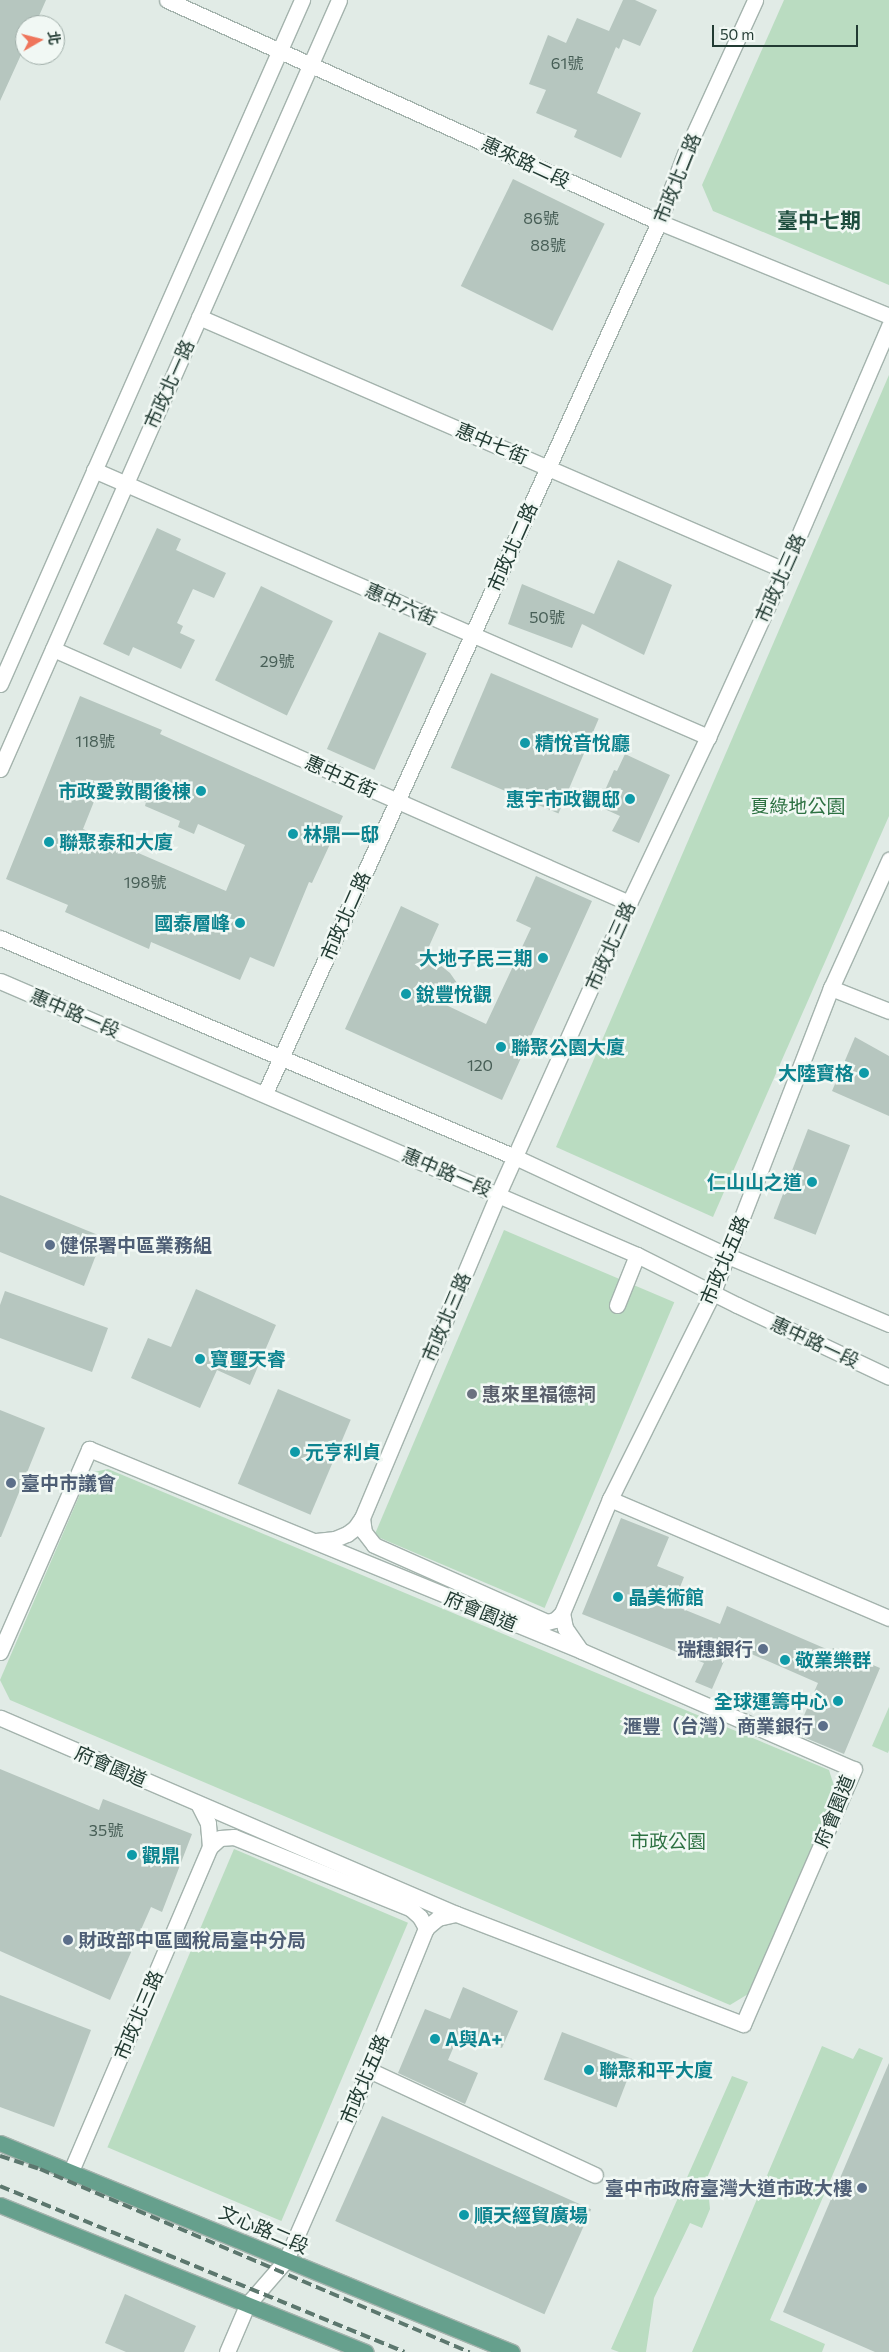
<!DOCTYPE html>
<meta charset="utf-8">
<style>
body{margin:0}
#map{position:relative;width:889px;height:2352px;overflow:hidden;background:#e1ebe6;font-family:Commissioner,"Noto Sans TC",sans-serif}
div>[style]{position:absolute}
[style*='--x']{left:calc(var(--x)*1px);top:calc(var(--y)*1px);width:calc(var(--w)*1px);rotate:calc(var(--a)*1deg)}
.green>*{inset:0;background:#badcc1;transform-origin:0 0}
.building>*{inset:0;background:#b6c6bf;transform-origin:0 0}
.roads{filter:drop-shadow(1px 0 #a4b3ad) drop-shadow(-1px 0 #a4b3ad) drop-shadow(0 1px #a4b3ad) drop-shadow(0 -1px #a4b3ad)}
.minor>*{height:15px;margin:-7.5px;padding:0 7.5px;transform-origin:7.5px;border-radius:7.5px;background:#fff}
.major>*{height:15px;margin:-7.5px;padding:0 7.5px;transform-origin:7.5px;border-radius:7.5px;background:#66a08d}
.rail>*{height:4px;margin-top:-2px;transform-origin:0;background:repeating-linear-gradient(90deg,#5c776e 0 10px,transparent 0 15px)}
.dots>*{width:14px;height:14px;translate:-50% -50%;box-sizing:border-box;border:2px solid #f1f8f4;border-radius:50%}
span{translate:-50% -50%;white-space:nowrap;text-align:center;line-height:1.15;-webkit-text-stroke:5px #f1f8f4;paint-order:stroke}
.number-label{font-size:16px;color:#475e56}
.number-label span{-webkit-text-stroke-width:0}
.street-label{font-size:19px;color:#223b33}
.culture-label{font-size:19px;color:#0d838f;font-weight:700}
.left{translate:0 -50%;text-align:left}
.right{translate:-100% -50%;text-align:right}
.park-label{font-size:19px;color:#2d7142}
.service-label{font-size:19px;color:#4e5e75;font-weight:700}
.worship-label{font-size:19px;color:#5b616d;font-weight:700}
.quarter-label{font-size:21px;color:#1e4d3e;font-weight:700}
.north{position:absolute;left:15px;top:15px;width:50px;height:50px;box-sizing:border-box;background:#f1f8f4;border:1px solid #9eaca7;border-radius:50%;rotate:82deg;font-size:14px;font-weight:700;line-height:20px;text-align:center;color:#223b33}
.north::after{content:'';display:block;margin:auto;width:18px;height:22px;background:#ef755b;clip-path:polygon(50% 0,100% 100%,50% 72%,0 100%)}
.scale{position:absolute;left:712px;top:25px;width:146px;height:22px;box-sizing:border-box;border:2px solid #223b33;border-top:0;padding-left:6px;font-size:15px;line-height:18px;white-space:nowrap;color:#223b33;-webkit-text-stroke:4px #f1f8f4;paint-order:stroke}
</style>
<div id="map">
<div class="green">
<i style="clip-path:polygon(784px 0,889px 0,889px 285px,713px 211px,702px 185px)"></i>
<i style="clip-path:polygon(889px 375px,889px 816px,713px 1217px,556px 1147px)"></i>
<i style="left:504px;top:1230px;width:185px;height:332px;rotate:23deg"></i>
<i style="clip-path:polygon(108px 1469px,829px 1770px,835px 1789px,753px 1991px,730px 2005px,10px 1700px,0 1680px,89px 1473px)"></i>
<i style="clip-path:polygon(889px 1707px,889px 1750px,888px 1753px,872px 1746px)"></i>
<i style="left:234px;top:1849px;width:189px;height:324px;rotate:23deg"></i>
<i style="clip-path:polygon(822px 2046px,853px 2059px,859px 2048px,883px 2058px,770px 2320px,825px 2344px,822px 2352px,692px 2352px)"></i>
<i style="clip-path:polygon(732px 2076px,748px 2082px,707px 2178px,710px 2209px,702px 2228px,690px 2223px,654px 2298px,646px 2352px,619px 2352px,611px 2349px)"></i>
</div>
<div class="building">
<i style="clip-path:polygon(0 0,46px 0,35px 25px,25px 25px,25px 46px,0 101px)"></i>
<i style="clip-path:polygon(623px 0,635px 0,657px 10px,640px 46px,623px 39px,619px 49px,616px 47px,597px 93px,641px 113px,621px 158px,574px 137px,577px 130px,536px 113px,546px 90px,529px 84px,548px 35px,566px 43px,577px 18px,609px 31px)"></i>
<i style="left:513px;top:179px;width:102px;height:119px;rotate:26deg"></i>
<i style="clip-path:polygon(157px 528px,181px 539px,176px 550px,226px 573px,214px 598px,193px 589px,177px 623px,183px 626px,180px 633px,195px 640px,181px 669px,133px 647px,129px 656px,103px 644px)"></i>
<i style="clip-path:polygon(618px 560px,672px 585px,644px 655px,582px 624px,572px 648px,508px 624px,522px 584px,594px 614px)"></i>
<i style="left:261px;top:586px;width:80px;height:105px;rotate:26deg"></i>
<i style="left:379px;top:632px;width:52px;height:128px;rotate:24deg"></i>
<i style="left:491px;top:673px;width:117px;height:103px;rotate:23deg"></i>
<i style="clip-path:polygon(evenodd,80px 696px,162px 730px,160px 734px,343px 816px,312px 883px,309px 882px,274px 967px,250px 957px,240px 980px,151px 942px,149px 949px,65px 912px,68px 905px,6px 879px,80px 696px,101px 784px,146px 802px,145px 806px,180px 821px,178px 827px,194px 834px,198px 824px,245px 845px,226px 891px,83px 829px,101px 784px)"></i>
<i style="clip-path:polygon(625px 754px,670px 775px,639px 843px,612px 831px,620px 816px,598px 806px,614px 770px,617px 771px)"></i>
<i style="clip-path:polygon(536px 876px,592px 901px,502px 1100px,345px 1029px,401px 906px,439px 924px,422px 962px,440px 965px,450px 973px,457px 983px,446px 1005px,486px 1024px,531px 928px,516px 921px)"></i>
<i style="clip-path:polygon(855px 1037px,889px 1056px,889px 1116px,832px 1091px)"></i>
<i style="left:808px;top:1129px;width:45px;height:96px;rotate:21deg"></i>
<i style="clip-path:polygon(0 1195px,103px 1237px,84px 1286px,0 1252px)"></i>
<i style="clip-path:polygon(196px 1289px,276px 1325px,250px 1385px,217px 1370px,200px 1408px,131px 1378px,148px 1338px,171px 1347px)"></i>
<i style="clip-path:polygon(5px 1291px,108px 1328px,92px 1372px,0 1338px,0 1305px)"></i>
<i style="left:278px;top:1389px;width:79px;height:103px;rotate:23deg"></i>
<i style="clip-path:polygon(0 1410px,45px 1428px,1px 1537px,0 1537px)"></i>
<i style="clip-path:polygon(621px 1518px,669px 1537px,657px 1566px,684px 1577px,673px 1605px,720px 1624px,727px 1606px,831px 1651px,833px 1648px,880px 1668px,844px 1754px,796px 1734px,818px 1683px,731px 1645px,712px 1689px,695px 1682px,704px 1663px,582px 1614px)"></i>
<i style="clip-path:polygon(0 1769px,99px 1810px,103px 1799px,192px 1834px,162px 1912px,151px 1907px,110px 2000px,0 1951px)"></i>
<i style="clip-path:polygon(463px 1987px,518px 2011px,502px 2048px,461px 2030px,448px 2060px,478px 2073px,465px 2104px,398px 2073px,425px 2009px,450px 2019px)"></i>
<i style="clip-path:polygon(0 1995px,91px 2030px,54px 2127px,0 2107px)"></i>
<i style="left:562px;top:2032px;width:78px;height:51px;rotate:21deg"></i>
<i style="clip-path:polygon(889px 2063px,889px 2352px,875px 2352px,783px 2312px)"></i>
<i style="left:382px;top:2116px;width:229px;height:115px;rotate:24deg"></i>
<i style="clip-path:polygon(125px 2294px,196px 2326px,184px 2352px,126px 2352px,105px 2343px)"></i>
</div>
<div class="roads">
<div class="minor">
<i style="--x:167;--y:0;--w:540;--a:24.29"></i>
<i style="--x:659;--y:222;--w:248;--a:22.2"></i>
<i style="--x:199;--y:317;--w:637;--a:23.39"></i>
<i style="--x:94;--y:470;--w:670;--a:23.5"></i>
<i style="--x:53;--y:649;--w:630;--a:23.8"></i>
<i style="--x:0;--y:684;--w:748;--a:-66.18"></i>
<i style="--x:0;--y:769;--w:840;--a:-66.21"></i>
<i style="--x:0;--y:938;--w:560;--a:23.04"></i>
<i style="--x:515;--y:1157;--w:235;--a:24.9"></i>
<i style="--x:728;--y:1256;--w:175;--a:22.9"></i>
<i style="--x:0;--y:981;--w:693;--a:23.27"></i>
<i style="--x:637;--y:1255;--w:112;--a:26.6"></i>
<i style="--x:737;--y:1305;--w:168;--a:25.3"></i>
<i style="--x:831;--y:988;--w:62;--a:21.6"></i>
<i style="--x:265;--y:1093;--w:956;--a:-65.66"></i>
<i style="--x:659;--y:222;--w:76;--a:-69.2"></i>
<i style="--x:686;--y:151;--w:166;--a:-65.4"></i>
<i style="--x:617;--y:1305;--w:54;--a:-68.2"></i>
<i style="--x:610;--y:1499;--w:303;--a:23.1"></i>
<i style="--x:362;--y:1518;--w:14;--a:82"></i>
<i style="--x:364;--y:1532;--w:16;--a:52"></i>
<i style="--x:374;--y:1545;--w:189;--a:24"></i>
<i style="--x:547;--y:1622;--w:8;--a:-14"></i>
<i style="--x:555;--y:1620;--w:10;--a:-45"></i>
<i style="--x:316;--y:1541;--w:19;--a:-6"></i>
<i style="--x:335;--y:1539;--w:13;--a:-23"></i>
<i style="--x:347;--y:1534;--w:10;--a:-37"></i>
<i style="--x:355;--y:1528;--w:12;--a:-55"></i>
<i style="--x:362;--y:1518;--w:351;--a:-67.2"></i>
<i style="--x:498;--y:1194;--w:319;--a:-65.8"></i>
<i style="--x:629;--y:903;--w:184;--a:-64.6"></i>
<i style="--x:708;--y:737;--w:183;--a:-65.5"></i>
<i style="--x:784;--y:570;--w:266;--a:-66.7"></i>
<i style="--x:579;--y:1648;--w:24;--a:-125"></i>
<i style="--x:565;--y:1628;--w:15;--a:-101"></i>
<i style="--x:562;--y:1613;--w:124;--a:-67.2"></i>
<i style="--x:610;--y:1499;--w:231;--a:-63.5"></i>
<i style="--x:713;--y:1292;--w:326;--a:-68.8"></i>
<i style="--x:831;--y:988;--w:141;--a:-65.6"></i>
<i style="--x:0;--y:1652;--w:222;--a:-66.3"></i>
<i style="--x:89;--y:1449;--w:533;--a:22.28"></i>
<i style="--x:582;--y:1651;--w:296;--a:23.5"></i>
<i style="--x:854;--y:1769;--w:278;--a:113.5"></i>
<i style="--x:743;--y:2024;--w:307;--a:-159"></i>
<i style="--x:456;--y:1914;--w:496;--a:-156.7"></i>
<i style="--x:210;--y:1847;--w:13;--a:-42"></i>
<i style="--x:220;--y:1838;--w:14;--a:-4"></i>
<i style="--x:234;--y:1837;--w:190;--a:22"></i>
<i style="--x:410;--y:1908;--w:13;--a:42"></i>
<i style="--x:420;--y:1917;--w:13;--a:61"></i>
<i style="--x:369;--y:2070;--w:249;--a:24.9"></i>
<i style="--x:71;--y:2171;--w:353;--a:-66.8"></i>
<i style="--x:210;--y:1847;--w:24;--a:-95"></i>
<i style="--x:208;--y:1823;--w:22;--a:-117"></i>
<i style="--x:227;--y:2352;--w:51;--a:-66.9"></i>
<i style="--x:247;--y:2305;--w:60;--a:-49.1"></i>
<i style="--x:286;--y:2260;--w:182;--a:-66.4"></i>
<i style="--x:359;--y:2093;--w:178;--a:-67.9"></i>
<i style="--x:426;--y:1928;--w:16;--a:-40"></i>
<i style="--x:438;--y:1918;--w:18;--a:-13"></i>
</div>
<div class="major">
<i style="--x:0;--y:2143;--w:553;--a:22.21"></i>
<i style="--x:0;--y:2205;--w:394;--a:21.9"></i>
</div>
</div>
<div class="rail">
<i style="--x:0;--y:2156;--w:42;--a:18"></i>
<i style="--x:40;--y:2169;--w:467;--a:23.1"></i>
<i style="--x:0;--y:2186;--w:437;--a:22.3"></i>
</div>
<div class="dots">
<i style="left:525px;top:743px;background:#0f9aa8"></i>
<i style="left:201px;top:791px;background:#0f9aa8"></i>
<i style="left:630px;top:799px;background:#0f9aa8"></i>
<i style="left:293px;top:834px;background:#0f9aa8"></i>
<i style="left:49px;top:842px;background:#0f9aa8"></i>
<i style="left:240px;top:923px;background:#0f9aa8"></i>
<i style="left:543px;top:958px;background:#0f9aa8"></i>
<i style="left:406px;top:994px;background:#0f9aa8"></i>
<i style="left:501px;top:1047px;background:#0f9aa8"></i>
<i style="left:864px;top:1073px;background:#0f9aa8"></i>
<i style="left:812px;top:1182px;background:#0f9aa8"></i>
<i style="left:50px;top:1245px;background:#5c6f8a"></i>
<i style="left:200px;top:1359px;background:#0f9aa8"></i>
<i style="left:472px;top:1394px;background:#6b7280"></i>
<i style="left:295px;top:1452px;background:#0f9aa8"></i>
<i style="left:11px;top:1483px;background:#5c6f8a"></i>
<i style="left:618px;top:1597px;background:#0f9aa8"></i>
<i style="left:763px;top:1649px;background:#5c6f8a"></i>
<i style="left:785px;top:1660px;background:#0f9aa8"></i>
<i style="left:838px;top:1701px;background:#0f9aa8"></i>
<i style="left:823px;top:1726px;background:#5c6f8a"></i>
<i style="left:132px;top:1855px;background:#0f9aa8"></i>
<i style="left:68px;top:1940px;background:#5c6f8a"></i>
<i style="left:435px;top:2039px;background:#0f9aa8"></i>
<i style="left:589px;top:2070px;background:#0f9aa8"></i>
<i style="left:862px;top:2188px;background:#5c6f8a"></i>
<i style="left:464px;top:2215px;background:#0f9aa8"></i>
</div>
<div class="number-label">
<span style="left:567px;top:63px">61號</span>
<span style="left:541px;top:218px">86號</span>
<span style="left:548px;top:245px">88號</span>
<span style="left:547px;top:617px">50號</span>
<span style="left:277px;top:661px">29號</span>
<span style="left:95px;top:741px">118號</span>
<span style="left:145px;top:882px">198號</span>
<span style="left:480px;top:1065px">120</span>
<span style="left:106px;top:1830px">35號</span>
</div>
<div class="street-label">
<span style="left:526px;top:162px;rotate:25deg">惠來路二段</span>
<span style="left:677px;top:178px;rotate:-68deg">市政北二路</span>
<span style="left:169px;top:384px;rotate:-66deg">市政北一路</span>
<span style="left:492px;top:443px;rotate:23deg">惠中七街</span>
<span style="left:512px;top:547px;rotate:-66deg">市政北二路</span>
<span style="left:780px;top:578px;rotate:-66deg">市政北三路</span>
<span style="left:401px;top:604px;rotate:24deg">惠中六街</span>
<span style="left:341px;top:776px;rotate:24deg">惠中五街</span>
<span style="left:345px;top:916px;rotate:-66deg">市政北二路</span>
<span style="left:610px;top:946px;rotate:-66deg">市政北三路</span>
<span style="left:75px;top:1013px;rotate:23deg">惠中路一段</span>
<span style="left:447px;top:1172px;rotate:23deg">惠中路一段</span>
<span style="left:724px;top:1260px;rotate:-67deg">市政北五路</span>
<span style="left:446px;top:1317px;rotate:-67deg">市政北三路</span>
<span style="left:815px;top:1342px;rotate:25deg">惠中路一段</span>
<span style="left:481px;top:1611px;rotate:22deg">府會園道</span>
<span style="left:111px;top:1766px;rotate:23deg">府會園道</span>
<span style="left:834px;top:1811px;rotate:-68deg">府會園道</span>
<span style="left:138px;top:2015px;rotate:-67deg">市政北三路</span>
<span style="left:364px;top:2079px;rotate:-67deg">市政北五路</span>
<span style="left:264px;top:2229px;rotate:23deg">文心路二段</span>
</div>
<div class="culture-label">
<span class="left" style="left:535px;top:743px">精悅音悅廳</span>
<span class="right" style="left:191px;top:791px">市政愛敦閣後棟</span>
<span class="right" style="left:620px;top:799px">惠宇市政觀邸</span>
<span class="left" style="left:303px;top:834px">林鼎一邸</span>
<span class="left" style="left:59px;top:842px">聯聚泰和大廈</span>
<span class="right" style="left:230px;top:923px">國泰層峰</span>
<span class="right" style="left:533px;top:958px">大地子民三期</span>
<span class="left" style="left:416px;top:994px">銳豐悅觀</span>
<span class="left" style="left:511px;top:1047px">聯聚公園大廈</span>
<span class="right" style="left:854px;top:1073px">大陸寶格</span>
<span class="right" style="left:802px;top:1182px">仁山山之道</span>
<span class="left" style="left:210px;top:1359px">寶璽天睿</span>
<span class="left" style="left:305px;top:1452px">元亨利貞</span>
<span class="left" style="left:628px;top:1597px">晶美術館</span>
<span class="left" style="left:795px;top:1660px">敬業樂群</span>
<span class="right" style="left:828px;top:1701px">全球運籌中心</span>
<span class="left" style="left:142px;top:1855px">觀鼎</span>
<span class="left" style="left:445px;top:2039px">A與A+</span>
<span class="left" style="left:599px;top:2070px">聯聚和平大廈</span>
<span class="left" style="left:474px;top:2215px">順天經貿廣場</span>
</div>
<div class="park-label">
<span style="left:798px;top:806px">夏綠地公園</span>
<span style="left:668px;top:1841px">市政公園</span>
</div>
<div class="service-label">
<span class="left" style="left:60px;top:1245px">健保署中區業務組</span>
<span class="left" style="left:21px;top:1483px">臺中市議會</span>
<span class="right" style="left:753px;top:1649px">瑞穗銀行</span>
<span class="right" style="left:813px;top:1726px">滙豐（台灣）商業銀行</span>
<span class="left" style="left:78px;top:1940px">財政部中區國稅局臺中分局</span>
<span class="right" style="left:852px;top:2188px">臺中市政府臺灣大道市政大樓</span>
</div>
<div class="worship-label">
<span class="left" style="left:482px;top:1394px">惠來里福德祠</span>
</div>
<div class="quarter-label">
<span style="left:819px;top:220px">臺中七期</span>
</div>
<div class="north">北</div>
<div class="scale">50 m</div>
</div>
